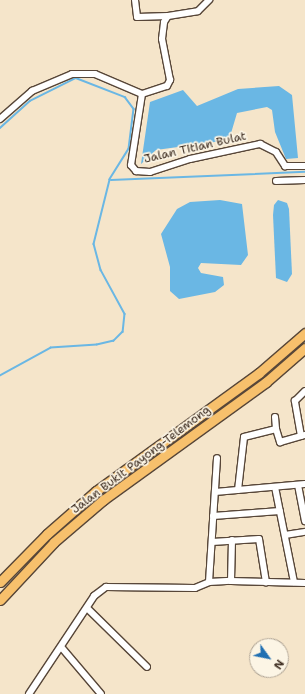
<!DOCTYPE html>
<style>
body{margin:0}
#map{position:relative;width:305px;height:694px;overflow:hidden;background:#f5e5ca;font-family:"Shantell Sans",sans-serif}
div>[style]{position:absolute}
[style*='--x']{left:calc(var(--x)*1px);top:calc(var(--y)*1px);width:calc(var(--w)*1px);rotate:calc(var(--a)*1deg)}
.water>*{inset:0;background:#6ab7e4}
.stream>*{height:1.5px;margin:-0.75px;padding:0 0.75px;transform-origin:0.75px;border-radius:0.75px;background:#6ab7e4}
.roads{filter:drop-shadow(1px 0 #574638) drop-shadow(-1px 0 #574638) drop-shadow(0 1px #574638) drop-shadow(0 -1px #574638)}
.minor>*{height:6px;margin:-3px;padding:0 3px;transform-origin:3px;border-radius:3px;background:#fff}
.highway>*{height:9px;margin:-4.5px;padding:0 4.5px;transform-origin:4.5px;border-radius:4.5px;background:#f7c06c}
span{translate:-50% -50%;white-space:nowrap;text-align:center;line-height:1.15;-webkit-text-stroke:3.5px #fcf5e5;paint-order:stroke}
.street-label{font-size:12px;color:#3b2a1e}
.north{position:absolute;left:249px;top:638px;width:40px;height:40px;box-sizing:border-box;background:#fcf5e5;border:1px solid #afa495;border-radius:50%;rotate:123deg;font-size:11px;font-weight:700;line-height:16px;text-align:center;color:#3b2a1e}
.north::after{content:'';display:block;margin:auto;width:14px;height:18px;background:#1f6fb2;clip-path:polygon(50% 0,100% 100%,50% 72%,0 100%)}
</style>
<div id="map">
<div class="water">
<i style="clip-path:polygon(279px 86px,292px 95px,298px 158px,286px 159px,275px 132px,272px 110px,267px 107px,237px 113px,229px 140px,156px 150px,141px 164px,150px 102px,183px 90px,197px 106px,238px 89px)"></i>
<i style="clip-path:polygon(220px 200px,242px 204px,248px 255px,241px 265px,201px 263px,198px 268px,201px 273px,223px 277px,224px 285px,215px 292px,179px 299px,170px 291px,170px 267px,161px 234px,177px 209px,190px 202px)"></i>
<i style="clip-path:polygon(278px 200px,287px 203px,289px 209px,292px 274px,287px 282px,276px 278px,273px 215px,274px 205px)"></i>
</div>
<div class="stream">
<i style="--x:0;--y:128;--w:40;--a:-42"></i>
<i style="--x:30;--y:101;--w:51;--a:-26.6"></i>
<i style="--x:76;--y:78;--w:53;--a:21.2"></i>
<i style="--x:125;--y:97;--w:15;--a:53"></i>
<i style="--x:134;--y:109;--w:40;--a:97.1"></i>
<i style="--x:129;--y:149;--w:36;--a:122"></i>
<i style="--x:110;--y:180;--w:66;--a:104"></i>
<i style="--x:94;--y:244;--w:27;--a:75"></i>
<i style="--x:101;--y:270;--w:50;--a:61.4"></i>
<i style="--x:125;--y:314;--w:18;--a:96"></i>
<i style="--x:123;--y:332;--w:13;--a:135"></i>
<i style="--x:114;--y:341;--w:17;--a:167"></i>
<i style="--x:97;--y:345;--w:46;--a:176.3"></i>
<i style="--x:51;--y:348;--w:58;--a:151.2"></i>
<i style="--x:111;--y:180;--w:194;--a:-2.4"></i>
</div>
<div class="roads">
<div class="minor">
<i style="--x:135;--y:0;--w:17;--a:83"></i>
<i style="--x:137;--y:17;--w:31;--a:-2"></i>
<i style="--x:142;--y:94;--w:72;--a:98.8"></i>
<i style="--x:131;--y:165;--w:8;--a:50"></i>
<i style="--x:136;--y:171;--w:14;--a:4"></i>
<i style="--x:150;--y:172;--w:42;--a:-18"></i>
<i style="--x:190;--y:159;--w:72;--a:-12.1"></i>
<i style="--x:260;--y:144;--w:18;--a:27"></i>
<i style="--x:276;--y:152;--w:17;--a:57"></i>
<i style="--x:285;--y:166;--w:20;--a:0"></i>
<i style="--x:0;--y:119;--w:43;--a:-41.2"></i>
<i style="--x:32;--y:91;--w:43;--a:-23"></i>
<i style="--x:72;--y:74;--w:23;--a:0"></i>
<i style="--x:95;--y:74;--w:51;--a:23.1"></i>
<i style="--x:142;--y:94;--w:26;--a:-18"></i>
<i style="--x:167;--y:86;--w:7;--a:-63"></i>
<i style="--x:170;--y:80;--w:42;--a:-101"></i>
<i style="--x:162;--y:39;--w:17;--a:-83"></i>
<i style="--x:164;--y:22;--w:7;--a:-56"></i>
<i style="--x:168;--y:16;--w:30;--a:-9"></i>
<i style="--x:198;--y:11;--w:16;--a:-45"></i>
<i style="--x:276;--y:181;--w:29;--a:-2"></i>
<i style="--x:275;--y:417;--w:12;--a:85"></i>
<i style="--x:301;--y:436;--w:36;--a:-100"></i>
<i style="--x:295;--y:401;--w:14;--a:-45"></i>
<i style="--x:298;--y:485;--w:37;--a:79"></i>
<i style="--x:275;--y:487;--w:97;--a:78.7"></i>
<i style="--x:238;--y:490;--w:53;--a:-83.5"></i>
<i style="--x:244;--y:437;--w:33;--a:-14"></i>
<i style="--x:276;--y:429;--w:14;--a:73"></i>
<i style="--x:280;--y:442;--w:26;--a:-16"></i>
<i style="--x:215;--y:492;--w:90;--a:-5.1"></i>
<i style="--x:213;--y:516;--w:67;--a:-4.3"></i>
<i style="--x:285;--y:535;--w:20;--a:-9"></i>
<i style="--x:212;--y:542;--w:47;--a:-3.7"></i>
<i style="--x:259;--y:539;--w:44;--a:80.8"></i>
<i style="--x:231;--y:581;--w:41;--a:-88.6"></i>
<i style="--x:209;--y:582;--w:124;--a:-86.3"></i>
<i style="--x:87;--y:608;--w:84;--a:44.5"></i>
<i style="--x:62;--y:648;--w:60;--a:49.7"></i>
<i style="--x:29;--y:694;--w:118;--a:-56.4"></i>
<i style="--x:94;--y:596;--w:15;--a:-37"></i>
<i style="--x:106;--y:587;--w:89;--a:0.6"></i>
<i style="--x:195;--y:588;--w:15;--a:-23"></i>
<i style="--x:209;--y:582;--w:22;--a:-3"></i>
<i style="--x:231;--y:581;--w:74;--a:1.5"></i>
</div>
<div class="highway">
<i style="--x:0;--y:582;--w:67;--a:-45.6"></i>
<i style="--x:47;--y:534;--w:65;--a:-41.3"></i>
<i style="--x:96;--y:491;--w:201;--a:-35.9"></i>
<i style="--x:259;--y:373;--w:61;--a:-41"></i>
<i style="--x:0;--y:600;--w:79;--a:-47"></i>
<i style="--x:54;--y:542;--w:65;--a:-40.6"></i>
<i style="--x:103;--y:500;--w:201;--a:-35.9"></i>
<i style="--x:266;--y:382;--w:52;--a:-41.1"></i>
</div>
</div>
<div class="street-label">
<span style="left:195px;top:148px;rotate:-13deg">Jalan Titian Bulat</span>
<span style="left:141px;top:460px;rotate:-37deg">Jalan Bukit Payong-Telemong</span>
</div>
<div class="north">N</div>
</div>
